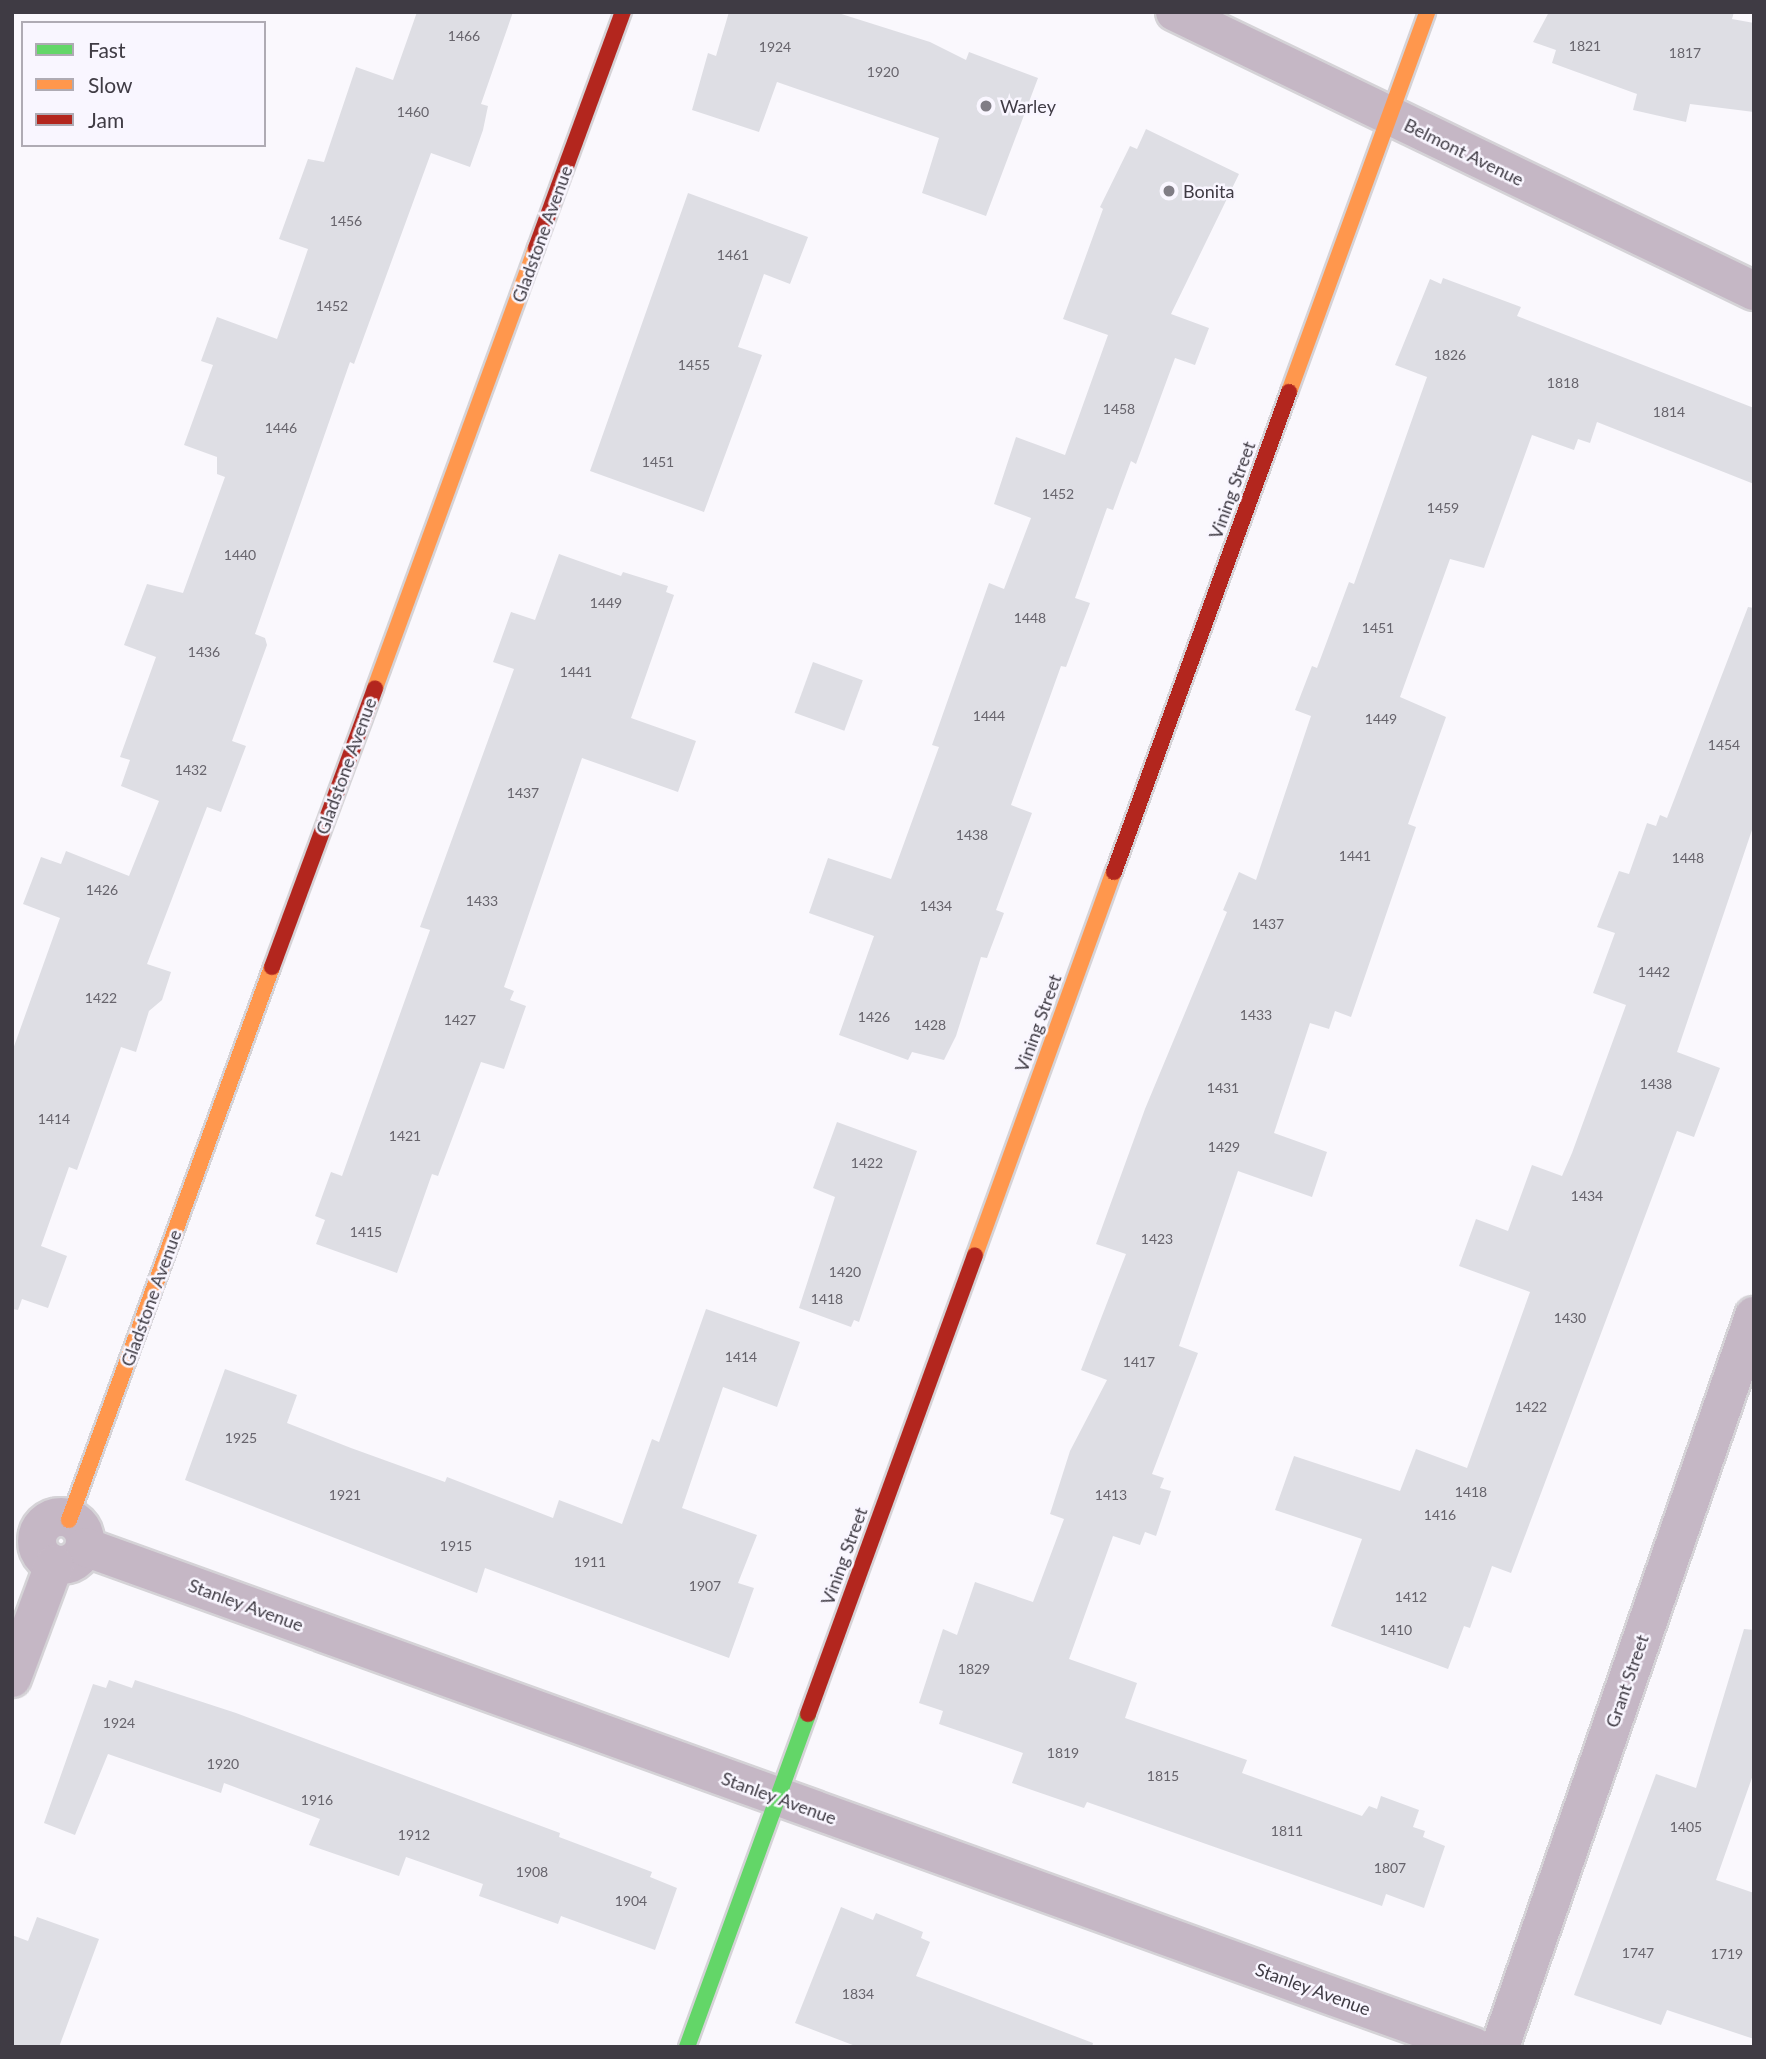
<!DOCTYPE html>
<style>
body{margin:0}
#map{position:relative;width:1766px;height:2059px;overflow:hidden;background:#faf8fd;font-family:Lato,sans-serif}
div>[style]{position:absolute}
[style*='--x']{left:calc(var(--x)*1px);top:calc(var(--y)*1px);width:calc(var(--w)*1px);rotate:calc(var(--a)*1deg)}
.building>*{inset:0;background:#dedee4;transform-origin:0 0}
.roads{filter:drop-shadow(2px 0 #d5d3d7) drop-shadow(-2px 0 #d5d3d7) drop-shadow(0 2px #d5d3d7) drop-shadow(0 -2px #d5d3d7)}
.street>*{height:38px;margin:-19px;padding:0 19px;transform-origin:19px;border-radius:19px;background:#c5b7c5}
.street>.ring{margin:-19px;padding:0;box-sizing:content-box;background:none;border:38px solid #c5b7c5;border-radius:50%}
.fast>*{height:16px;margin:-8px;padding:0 8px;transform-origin:8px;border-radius:8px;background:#63d668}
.slow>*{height:16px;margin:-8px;padding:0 8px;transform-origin:8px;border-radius:8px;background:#ff974d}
.jam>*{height:16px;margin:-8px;padding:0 8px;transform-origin:8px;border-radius:8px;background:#b3261e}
.dots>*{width:19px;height:19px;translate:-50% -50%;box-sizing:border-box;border:4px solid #f9f6ff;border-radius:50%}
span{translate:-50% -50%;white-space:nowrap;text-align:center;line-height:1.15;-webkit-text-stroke:5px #f9f6ff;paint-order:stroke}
.number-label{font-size:14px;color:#67646c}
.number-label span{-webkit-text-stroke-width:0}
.poi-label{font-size:18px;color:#3f3b44}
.left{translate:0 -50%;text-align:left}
.street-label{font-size:18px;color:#3f3b44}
.frame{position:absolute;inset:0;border:14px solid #3f3b44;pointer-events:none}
.legend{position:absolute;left:21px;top:21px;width:245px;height:126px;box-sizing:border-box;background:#f9f6ff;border:2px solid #afabb4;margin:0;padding:9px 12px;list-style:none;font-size:21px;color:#3f3b44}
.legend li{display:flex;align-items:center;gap:14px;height:35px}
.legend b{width:35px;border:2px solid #afabb4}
</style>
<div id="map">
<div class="building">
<i style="clip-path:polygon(417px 12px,513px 12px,481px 104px,488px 106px,483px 130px,470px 167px,431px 153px,354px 364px,350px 362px,255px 634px,265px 638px,267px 645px,232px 741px,246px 746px,221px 812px,207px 807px,147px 964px,171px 972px,162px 1000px,149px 1011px,136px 1052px,121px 1047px,77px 1170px,69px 1167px,41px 1246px,67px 1256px,48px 1308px,22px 1299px,18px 1310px,12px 1309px,12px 1052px,60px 918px,23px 904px,41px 857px,61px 864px,66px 851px,129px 876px,159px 801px,121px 786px,130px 760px,120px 757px,156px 657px,124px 645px,147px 584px,183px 593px,225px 477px,217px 474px,217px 457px,184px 445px,213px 365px,201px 361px,217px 317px,277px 339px,308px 249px,279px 239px,308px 159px,324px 162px,356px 67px,393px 80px)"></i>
<i style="clip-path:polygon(729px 12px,835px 12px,930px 42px,966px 60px,969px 52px,1038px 78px,986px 216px,922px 193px,939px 138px,777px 82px,759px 132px,692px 110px,708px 53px,716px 56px)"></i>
<i style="clip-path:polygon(1549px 12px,1734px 12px,1732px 19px,1754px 23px,1754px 112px,1690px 104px,1686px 122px,1633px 110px,1637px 94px,1552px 63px,1556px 50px,1533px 42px)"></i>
<i style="clip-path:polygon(1146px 129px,1239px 174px,1171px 314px,1209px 328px,1195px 365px,1175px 358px,1136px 464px,1131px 461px,1113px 510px,1107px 508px,1075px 598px,1090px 603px,1066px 667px,1061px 666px,1011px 805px,1032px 813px,996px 910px,1004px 913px,987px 958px,981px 957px,956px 1036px,944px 1060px,912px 1052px,908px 1060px,839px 1035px,874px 936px,809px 913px,828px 858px,891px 879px,939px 747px,932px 745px,989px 583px,1004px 589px,1031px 518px,994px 504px,1016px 437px,1065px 455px,1108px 335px,1063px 319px,1103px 209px,1100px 207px,1130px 146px,1137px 149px)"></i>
<i style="clip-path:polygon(688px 193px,808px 237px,790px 284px,764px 274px,738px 347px,762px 355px,704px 512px,590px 471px)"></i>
<i style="clip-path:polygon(1443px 278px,1521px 307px,1517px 316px,1754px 408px,1754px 484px,1597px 422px,1590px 443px,1578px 439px,1574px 450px,1532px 435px,1484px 568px,1450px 559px,1400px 697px,1446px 717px,1408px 824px,1416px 827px,1351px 1017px,1335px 1011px,1329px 1029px,1310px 1023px,1274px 1133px,1327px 1152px,1312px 1197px,1238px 1171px,1179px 1346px,1198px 1353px,1152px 1474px,1164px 1478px,1160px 1488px,1171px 1491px,1156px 1536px,1145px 1532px,1140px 1545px,1113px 1536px,1069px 1659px,1137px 1683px,1125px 1718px,1247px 1760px,1242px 1773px,1362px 1816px,1369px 1806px,1377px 1809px,1381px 1796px,1419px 1810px,1413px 1827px,1425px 1831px,1423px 1837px,1445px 1846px,1424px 1908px,1386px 1894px,1382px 1906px,1087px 1802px,1084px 1808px,1012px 1783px,1023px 1753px,939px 1724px,943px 1711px,919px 1703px,943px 1629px,957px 1635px,975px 1582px,1033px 1602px,1064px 1519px,1050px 1514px,1070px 1451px,1107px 1380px,1081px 1370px,1126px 1254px,1096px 1244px,1145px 1109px,1227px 912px,1223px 910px,1239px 872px,1256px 880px,1311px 716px,1295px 710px,1312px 666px,1317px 668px,1349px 582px,1354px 584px,1427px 377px,1395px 365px,1430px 279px,1441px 284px)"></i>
<i style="clip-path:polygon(559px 554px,621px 576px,623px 572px,668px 586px,666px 592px,674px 595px,631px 718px,696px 741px,678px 792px,582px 758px,504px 987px,514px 991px,510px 1000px,526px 1006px,504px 1069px,481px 1062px,438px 1176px,432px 1174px,397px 1273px,316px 1244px,325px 1220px,315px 1216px,331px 1172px,342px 1176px,430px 930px,420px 927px,514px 669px,493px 662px,511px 612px,535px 620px)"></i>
<i style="clip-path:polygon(1748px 607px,1754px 608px,1754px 824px,1677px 1052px,1720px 1068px,1694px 1137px,1677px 1131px,1511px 1573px,1492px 1566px,1470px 1628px,1464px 1626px,1448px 1669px,1331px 1626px,1362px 1539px,1275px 1510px,1294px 1456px,1400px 1491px,1416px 1449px,1467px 1468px,1530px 1292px,1459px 1266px,1476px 1219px,1508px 1231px,1532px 1165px,1562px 1176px,1572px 1153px,1626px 1005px,1593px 993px,1615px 933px,1597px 927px,1619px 871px,1629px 874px,1647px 823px,1656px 826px,1660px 815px,1667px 818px)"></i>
<i style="left:813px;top:662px;width:53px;height:54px;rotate:20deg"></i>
<i style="clip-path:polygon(837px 1122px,917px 1151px,859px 1322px,854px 1320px,851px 1327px,799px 1308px,835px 1197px,813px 1188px)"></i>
<i style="clip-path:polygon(706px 1309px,800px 1342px,777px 1407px,723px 1387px,682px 1508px,757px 1535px,738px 1583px,754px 1588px,729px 1658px,485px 1568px,477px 1593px,185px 1480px,225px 1369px,297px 1395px,287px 1423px,351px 1448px,445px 1482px,447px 1477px,553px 1518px,559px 1500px,622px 1524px,652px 1439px,659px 1442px)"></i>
<i style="clip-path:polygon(1744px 1629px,1754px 1630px,1754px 1772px,1716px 1880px,1754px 1893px,1754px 2039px,1667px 2010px,1661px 2025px,1574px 1995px,1656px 1774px,1696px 1788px)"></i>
<i style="clip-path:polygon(109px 1680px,132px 1688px,135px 1680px,236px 1713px,560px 1833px,559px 1837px,652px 1872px,650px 1877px,677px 1888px,655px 1950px,561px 1916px,558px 1924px,479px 1896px,483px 1884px,406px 1857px,399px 1876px,309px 1845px,320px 1819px,224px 1783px,221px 1793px,108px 1754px,75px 1835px,44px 1823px,93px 1684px,106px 1688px)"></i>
<i style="clip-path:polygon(841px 1907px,873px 1920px,876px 1913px,923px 1932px,921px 1938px,930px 1942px,916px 1976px,1093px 2043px,1092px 2047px,858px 2047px,795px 2023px)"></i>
<i style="clip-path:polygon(37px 1917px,99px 1939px,59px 2047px,12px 2047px,12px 1935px,28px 1941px)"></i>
</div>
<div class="roads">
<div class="street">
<i style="--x:1175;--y:12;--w:643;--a:25.73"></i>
<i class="ring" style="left:37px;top:1517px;width:10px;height:10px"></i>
<i style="--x:85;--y:1547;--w:1476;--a:19.8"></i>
<i style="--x:12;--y:1678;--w:121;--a:-69.6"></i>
<i style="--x:1500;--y:2047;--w:774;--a:-70.84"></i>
</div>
<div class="fast">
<i style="--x:687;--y:2047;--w:354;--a:-70"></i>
</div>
<div class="slow">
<i style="--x:1289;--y:392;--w:404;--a:-70"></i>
<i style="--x:375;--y:688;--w:469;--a:-69.9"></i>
<i style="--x:975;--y:1255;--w:407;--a:-70.1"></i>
<i style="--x:69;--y:1520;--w:589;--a:-69.84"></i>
</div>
<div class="jam">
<i style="--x:536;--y:248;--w:252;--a:-69.8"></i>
<i style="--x:1114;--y:872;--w:511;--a:-69.97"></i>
<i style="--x:272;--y:967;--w:297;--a:-69.7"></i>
<i style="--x:808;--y:1714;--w:488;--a:-70"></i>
</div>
</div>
<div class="dots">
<i style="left:986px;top:106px;background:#807d85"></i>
<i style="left:1169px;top:191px;background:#807d85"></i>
</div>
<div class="number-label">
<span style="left:464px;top:36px">1466</span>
<span style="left:1585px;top:46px">1821</span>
<span style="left:775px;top:47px">1924</span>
<span style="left:1685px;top:53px">1817</span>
<span style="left:883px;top:72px">1920</span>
<span style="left:413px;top:112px">1460</span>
<span style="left:346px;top:221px">1456</span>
<span style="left:733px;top:255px">1461</span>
<span style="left:332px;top:306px">1452</span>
<span style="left:1450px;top:355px">1826</span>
<span style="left:694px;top:365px">1455</span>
<span style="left:1563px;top:383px">1818</span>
<span style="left:1119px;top:409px">1458</span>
<span style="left:1669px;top:412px">1814</span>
<span style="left:281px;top:428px">1446</span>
<span style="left:658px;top:462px">1451</span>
<span style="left:1058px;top:494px">1452</span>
<span style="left:1443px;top:508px">1459</span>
<span style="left:240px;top:555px">1440</span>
<span style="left:606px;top:603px">1449</span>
<span style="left:1030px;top:618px">1448</span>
<span style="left:1378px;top:628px">1451</span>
<span style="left:204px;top:652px">1436</span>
<span style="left:576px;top:672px">1441</span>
<span style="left:989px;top:716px">1444</span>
<span style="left:1381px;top:719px">1449</span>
<span style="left:1724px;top:745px">1454</span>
<span style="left:191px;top:770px">1432</span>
<span style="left:523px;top:793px">1437</span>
<span style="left:972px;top:835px">1438</span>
<span style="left:1355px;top:856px">1441</span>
<span style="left:1688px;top:858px">1448</span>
<span style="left:102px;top:890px">1426</span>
<span style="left:482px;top:901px">1433</span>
<span style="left:936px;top:906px">1434</span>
<span style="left:1268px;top:924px">1437</span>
<span style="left:1654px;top:972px">1442</span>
<span style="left:101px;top:998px">1422</span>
<span style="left:1256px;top:1015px">1433</span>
<span style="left:874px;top:1017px">1426</span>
<span style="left:460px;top:1020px">1427</span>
<span style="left:930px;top:1025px">1428</span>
<span style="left:1656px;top:1084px">1438</span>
<span style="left:1223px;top:1088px">1431</span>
<span style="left:54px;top:1119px">1414</span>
<span style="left:405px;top:1136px">1421</span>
<span style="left:1224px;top:1147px">1429</span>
<span style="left:867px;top:1163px">1422</span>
<span style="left:1587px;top:1196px">1434</span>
<span style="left:366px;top:1232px">1415</span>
<span style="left:1157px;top:1239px">1423</span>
<span style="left:845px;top:1272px">1420</span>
<span style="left:827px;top:1299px">1418</span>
<span style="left:1570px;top:1318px">1430</span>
<span style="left:741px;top:1357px">1414</span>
<span style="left:1139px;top:1362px">1417</span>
<span style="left:1531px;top:1407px">1422</span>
<span style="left:241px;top:1438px">1925</span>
<span style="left:1471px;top:1492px">1418</span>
<span style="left:345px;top:1495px">1921</span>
<span style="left:1111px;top:1495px">1413</span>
<span style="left:1440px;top:1515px">1416</span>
<span style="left:456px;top:1546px">1915</span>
<span style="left:590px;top:1562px">1911</span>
<span style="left:705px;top:1586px">1907</span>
<span style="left:1411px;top:1597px">1412</span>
<span style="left:1396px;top:1630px">1410</span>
<span style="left:974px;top:1669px">1829</span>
<span style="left:119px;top:1723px">1924</span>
<span style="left:1063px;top:1753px">1819</span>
<span style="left:223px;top:1764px">1920</span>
<span style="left:1163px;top:1776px">1815</span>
<span style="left:317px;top:1800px">1916</span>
<span style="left:1686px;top:1827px">1405</span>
<span style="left:1287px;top:1831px">1811</span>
<span style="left:414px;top:1835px">1912</span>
<span style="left:1390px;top:1868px">1807</span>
<span style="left:532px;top:1872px">1908</span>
<span style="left:631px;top:1901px">1904</span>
<span style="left:1638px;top:1953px">1747</span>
<span style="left:1727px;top:1954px">1719</span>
<span style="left:858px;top:1994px">1834</span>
</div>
<div class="poi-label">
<span class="left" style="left:1000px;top:106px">Warley</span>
<span class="left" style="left:1183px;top:191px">Bonita</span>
</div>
<div class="street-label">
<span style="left:1464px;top:152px;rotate:26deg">Belmont Avenue</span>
<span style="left:542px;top:234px;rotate:-70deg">Gladstone Avenue</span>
<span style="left:1232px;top:490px;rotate:-70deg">Vining Street</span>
<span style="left:346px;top:766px;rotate:-70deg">Gladstone Avenue</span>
<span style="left:1038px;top:1023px;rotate:-70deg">Vining Street</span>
<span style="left:151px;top:1298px;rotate:-70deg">Gladstone Avenue</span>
<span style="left:844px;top:1556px;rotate:-70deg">Vining Street</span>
<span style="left:246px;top:1605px;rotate:20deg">Stanley Avenue</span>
<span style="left:1627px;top:1681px;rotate:-71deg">Grant Street</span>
<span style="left:779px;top:1798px;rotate:20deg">Stanley Avenue</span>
<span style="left:1313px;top:1989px;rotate:20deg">Stanley Avenue</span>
</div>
<div class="frame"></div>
<ul class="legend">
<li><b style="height:9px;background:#63d668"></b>Fast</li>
<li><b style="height:9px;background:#ff974d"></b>Slow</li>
<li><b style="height:9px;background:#b3261e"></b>Jam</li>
</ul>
</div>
